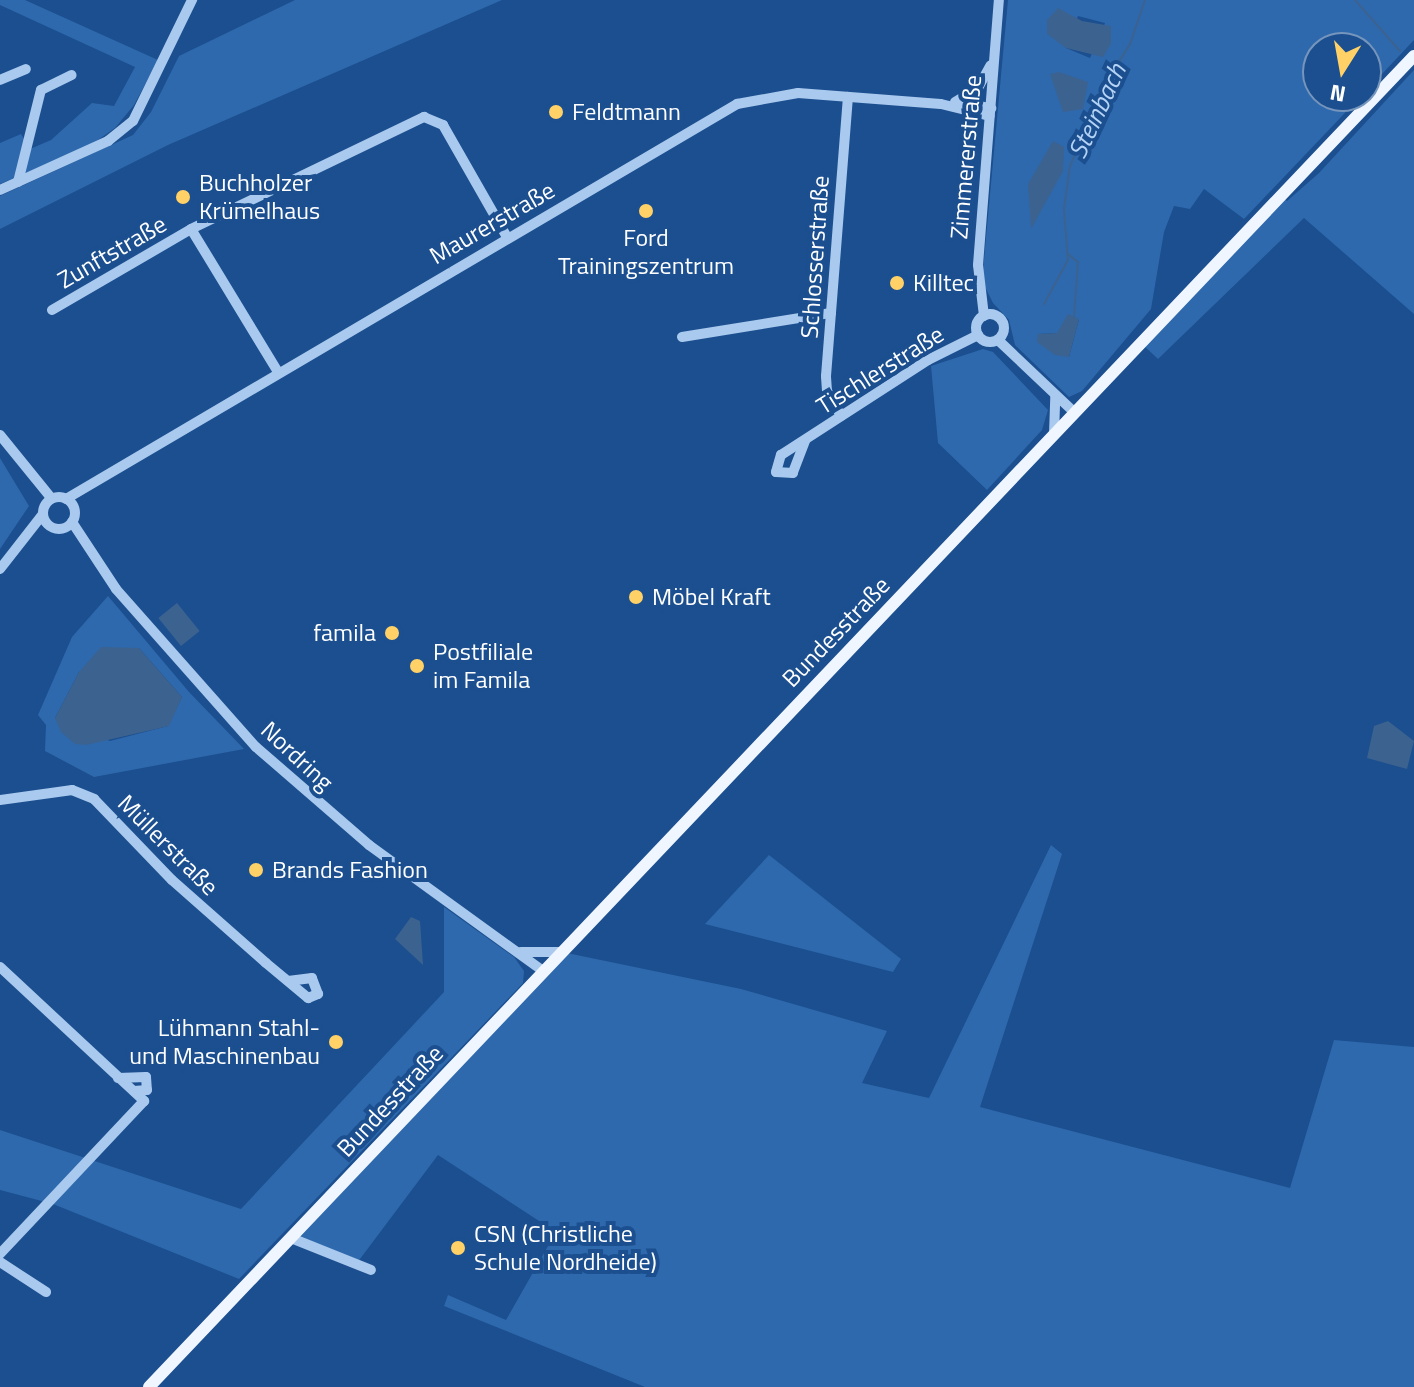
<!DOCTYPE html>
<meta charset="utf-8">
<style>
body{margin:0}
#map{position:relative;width:1414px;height:1387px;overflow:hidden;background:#1b4f8f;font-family:"Titillium Web",sans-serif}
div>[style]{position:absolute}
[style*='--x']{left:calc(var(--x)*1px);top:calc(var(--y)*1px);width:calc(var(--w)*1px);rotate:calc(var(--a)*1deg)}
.green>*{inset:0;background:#2e69ad}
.water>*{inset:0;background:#3c6290;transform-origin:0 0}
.stream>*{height:2px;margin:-1px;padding:0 1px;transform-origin:1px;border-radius:1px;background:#3c6290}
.minor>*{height:10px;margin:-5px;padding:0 5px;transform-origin:5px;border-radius:5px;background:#a9c9ee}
.minor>.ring{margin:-5px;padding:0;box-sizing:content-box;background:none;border:10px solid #a9c9ee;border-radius:50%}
.major>*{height:12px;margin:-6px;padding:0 6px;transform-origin:6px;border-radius:6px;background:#f0f6ff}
.dots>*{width:22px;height:22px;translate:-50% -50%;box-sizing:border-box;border:4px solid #1b4f8f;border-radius:50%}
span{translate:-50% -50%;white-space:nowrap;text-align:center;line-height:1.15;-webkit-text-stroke:8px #1b4f8f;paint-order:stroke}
.poi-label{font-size:24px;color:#fff}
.left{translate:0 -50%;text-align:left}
.right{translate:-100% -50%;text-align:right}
.street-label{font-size:24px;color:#fff}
.water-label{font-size:26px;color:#b5d3f5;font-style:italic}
.north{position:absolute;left:1302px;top:32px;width:80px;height:80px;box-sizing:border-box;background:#1b4f8f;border:2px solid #7695bc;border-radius:50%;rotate:191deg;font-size:22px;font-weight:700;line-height:32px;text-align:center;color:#fff}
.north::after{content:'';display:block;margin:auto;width:28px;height:36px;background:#ffd166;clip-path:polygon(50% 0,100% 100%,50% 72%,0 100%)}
</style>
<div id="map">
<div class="green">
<i style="clip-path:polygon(0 0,25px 0,158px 60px,134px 105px,115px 128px,92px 144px,0 184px,0 143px,21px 134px,30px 149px,51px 140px,92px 103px,114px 106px,135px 67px,0 5px)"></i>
<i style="clip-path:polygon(295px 0,502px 0,168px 145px,0 229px,0 196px,133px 135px,151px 112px,179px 56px)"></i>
<i style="clip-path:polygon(evenodd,1008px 0,1414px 0,1414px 40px,1366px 91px,1366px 48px,1318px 48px,1318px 96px,1361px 96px,1244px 219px,1204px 189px,1190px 209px,1174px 206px,1164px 232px,1151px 309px,1082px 391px,1069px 397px,1015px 345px,1009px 320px,993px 303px,982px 281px,1008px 0,1078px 16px,1105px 23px,1090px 58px,1066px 48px,1078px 16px,1008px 0,1079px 319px,1069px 357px,1038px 334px,1057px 333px,1079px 319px)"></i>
<i style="clip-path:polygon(1414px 70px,1414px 314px,1304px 218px,1158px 359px,1141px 343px,1281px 196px,1287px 201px,1319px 173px)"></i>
<i style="clip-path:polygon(983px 349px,993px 352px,1048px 410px,1042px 430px,987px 490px,938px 443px,931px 366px)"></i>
<i style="clip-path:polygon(0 458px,29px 506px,0 549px)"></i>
<i style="clip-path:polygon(evenodd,108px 596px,189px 692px,244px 749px,94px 777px,45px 751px,46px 725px,38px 715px,72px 637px,108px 596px,139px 648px,182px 697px,168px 726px,110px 741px,55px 718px,79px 672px,139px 648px)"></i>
<i style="clip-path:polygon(1051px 845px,1062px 854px,980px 1107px,1290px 1188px,1334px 1040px,1414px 1047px,1414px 1387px,645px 1387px,444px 1306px,448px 1295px,506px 1320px,556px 1232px,438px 1155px,357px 1263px,291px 1238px,562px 952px,741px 989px,887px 1031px,862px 1083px,929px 1098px)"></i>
<i style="clip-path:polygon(769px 855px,901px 959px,893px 972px,705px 924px)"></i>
<i style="clip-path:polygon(444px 907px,514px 957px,524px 971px,523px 983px,239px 1279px,53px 1204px,0 1190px,0 1130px,241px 1209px,444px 992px)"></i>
</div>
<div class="water">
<i style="clip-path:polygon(1058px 8px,1082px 21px,1111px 26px,1111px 44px,1103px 57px,1066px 48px,1047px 34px,1047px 20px)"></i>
<i style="clip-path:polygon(1059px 72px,1088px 82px,1083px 109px,1063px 112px,1050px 74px)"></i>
<i style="clip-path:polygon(1053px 141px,1064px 147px,1063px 171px,1031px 229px,1028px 184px)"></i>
<i style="clip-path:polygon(1068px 314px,1079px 319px,1069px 357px,1055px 355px,1037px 342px,1038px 334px,1057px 333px)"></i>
<i style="left:177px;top:603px;width:36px;height:24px;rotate:51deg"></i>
<i style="clip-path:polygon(101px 647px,139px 648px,167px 680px,182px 697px,169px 726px,86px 745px,75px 744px,61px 732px,55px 718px,79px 672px)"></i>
<i style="clip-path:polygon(1388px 721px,1414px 741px,1407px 769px,1367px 758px,1374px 726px)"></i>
<i style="clip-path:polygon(411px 917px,420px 921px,423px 965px,395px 939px)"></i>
</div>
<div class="stream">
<i style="--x:1355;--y:0;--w:68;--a:48.6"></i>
<i style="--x:1068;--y:254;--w:13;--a:39"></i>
<i style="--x:1078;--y:262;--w:55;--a:94.2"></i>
<i style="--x:1044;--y:304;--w:50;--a:-61.4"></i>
<i style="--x:1068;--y:260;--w:51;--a:-94.5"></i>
<i style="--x:1064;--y:209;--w:43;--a:-82.1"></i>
<i style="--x:1070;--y:166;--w:93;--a:-66.5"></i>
<i style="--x:1107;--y:81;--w:44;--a:-58.1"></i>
<i style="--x:1130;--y:44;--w:46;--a:-71.2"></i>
</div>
<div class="minor">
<i style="--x:0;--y:80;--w:28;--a:-23"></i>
<i style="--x:955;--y:102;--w:27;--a:-31"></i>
<i style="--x:978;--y:88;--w:26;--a:-61"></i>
<i style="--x:959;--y:102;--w:33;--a:11"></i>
<i style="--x:18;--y:182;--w:95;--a:-76"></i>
<i style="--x:41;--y:90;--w:34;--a:-26"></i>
<i style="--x:0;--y:190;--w:119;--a:-24.4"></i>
<i style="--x:108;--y:141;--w:32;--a:-39"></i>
<i style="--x:133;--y:121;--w:135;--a:-64"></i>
<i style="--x:52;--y:310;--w:161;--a:-30.2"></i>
<i class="ring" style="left:976px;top:314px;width:18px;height:18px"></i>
<i style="--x:984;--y:316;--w:51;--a:-96.7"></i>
<i style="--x:978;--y:265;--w:266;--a:-85.5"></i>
<i style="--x:682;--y:337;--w:151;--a:-9.2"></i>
<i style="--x:998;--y:340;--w:106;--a:43.5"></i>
<i style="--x:278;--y:372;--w:167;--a:-121.3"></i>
<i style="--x:191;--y:229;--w:259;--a:-25.7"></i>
<i style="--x:424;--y:117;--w:21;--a:23"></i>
<i style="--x:443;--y:125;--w:129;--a:60.3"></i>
<i style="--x:841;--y:416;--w:29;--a:-119"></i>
<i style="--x:827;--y:391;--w:15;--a:-94"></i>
<i style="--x:826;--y:376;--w:280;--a:-85.5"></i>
<i style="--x:1054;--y:434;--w:38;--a:-88"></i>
<i style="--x:0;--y:435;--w:82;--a:50.9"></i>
<i style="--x:805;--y:441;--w:34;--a:111"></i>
<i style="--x:793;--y:473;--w:17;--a:-177"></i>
<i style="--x:776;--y:472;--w:18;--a:-74"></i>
<i style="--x:781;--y:455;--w:175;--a:-32.9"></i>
<i style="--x:928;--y:360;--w:56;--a:-26.6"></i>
<i class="ring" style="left:43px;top:497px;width:22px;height:22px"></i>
<i style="--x:66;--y:499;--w:779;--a:-30.48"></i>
<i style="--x:737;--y:104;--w:62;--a:-10.2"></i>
<i style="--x:798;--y:93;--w:143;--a:4.4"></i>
<i style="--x:941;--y:104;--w:50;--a:13.8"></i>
<i style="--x:72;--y:522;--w:80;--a:56.7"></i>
<i style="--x:116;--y:589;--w:211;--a:48.5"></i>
<i style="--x:256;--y:747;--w:150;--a:40.9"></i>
<i style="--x:369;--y:845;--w:215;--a:35.9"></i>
<i style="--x:0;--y:569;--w:70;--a:-52"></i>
<i style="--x:0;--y:800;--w:73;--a:-7.9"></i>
<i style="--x:72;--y:790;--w:24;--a:22"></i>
<i style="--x:94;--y:799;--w:112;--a:46.1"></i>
<i style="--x:172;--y:880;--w:125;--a:41.4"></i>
<i style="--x:266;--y:963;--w:55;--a:39.8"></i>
<i style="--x:308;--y:998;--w:11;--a:-22"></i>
<i style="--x:318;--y:994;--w:17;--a:-111"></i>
<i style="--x:312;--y:978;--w:24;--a:173"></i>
<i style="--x:521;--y:952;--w:41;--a:0"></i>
<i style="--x:0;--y:967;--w:197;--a:42.9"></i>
<i style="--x:144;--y:1101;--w:210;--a:133.3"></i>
<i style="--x:118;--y:1078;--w:28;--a:-2"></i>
<i style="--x:146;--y:1077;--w:13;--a:86"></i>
<i style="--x:147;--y:1090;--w:13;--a:176"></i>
<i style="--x:291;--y:1238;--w:86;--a:21.8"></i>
<i style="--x:0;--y:1262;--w:55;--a:33.1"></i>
</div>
<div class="major">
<i style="--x:149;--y:1387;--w:1836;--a:-46.46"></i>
</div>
<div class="dots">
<i style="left:556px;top:112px;background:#ffd166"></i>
<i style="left:183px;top:197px;background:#ffd166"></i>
<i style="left:646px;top:211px;background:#ffd166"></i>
<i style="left:897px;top:283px;background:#ffd166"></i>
<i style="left:636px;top:597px;background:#ffd166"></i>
<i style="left:392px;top:633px;background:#ffd166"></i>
<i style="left:417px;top:666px;background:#ffd166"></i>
<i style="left:256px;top:870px;background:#ffd166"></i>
<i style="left:336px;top:1042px;background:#ffd166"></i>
<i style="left:458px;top:1248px;background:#ffd166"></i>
</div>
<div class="poi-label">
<span class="left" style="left:572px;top:112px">Feldtmann</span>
<span class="left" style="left:199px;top:197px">Buchholzer<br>Krümelhaus</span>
<span style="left:646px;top:252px">Ford<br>Trainingszentrum</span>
<span class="left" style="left:913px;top:283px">Killtec</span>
<span class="left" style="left:652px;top:597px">Möbel Kraft</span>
<span class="right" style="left:376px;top:633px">famila</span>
<span class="left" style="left:433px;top:666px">Postfiliale<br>im Famila</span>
<span class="left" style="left:272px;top:870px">Brands Fashion</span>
<span class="right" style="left:320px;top:1042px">Lühmann Stahl-<br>und Maschinenbau</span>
<span class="left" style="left:474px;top:1248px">CSN (Christliche<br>Schule Nordheide)</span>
</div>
<div class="street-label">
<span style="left:966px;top:157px;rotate:-85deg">Zimmererstraße</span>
<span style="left:492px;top:223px;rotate:-30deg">Maurerstraße</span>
<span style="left:112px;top:252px;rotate:-30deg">Zunftstraße</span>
<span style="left:815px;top:257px;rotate:-86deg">Schlosserstraße</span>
<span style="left:880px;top:370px;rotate:-32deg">Tischlerstraße</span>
<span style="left:836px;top:632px;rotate:-46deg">Bundesstraße</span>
<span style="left:297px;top:756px;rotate:43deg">Nordring</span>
<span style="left:168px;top:845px;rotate:45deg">Müllerstraße</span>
<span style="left:390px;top:1101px;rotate:-47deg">Bundesstraße</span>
</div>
<div class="water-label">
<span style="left:1097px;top:111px;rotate:-65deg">Steinbach</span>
</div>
<div class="north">N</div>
</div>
